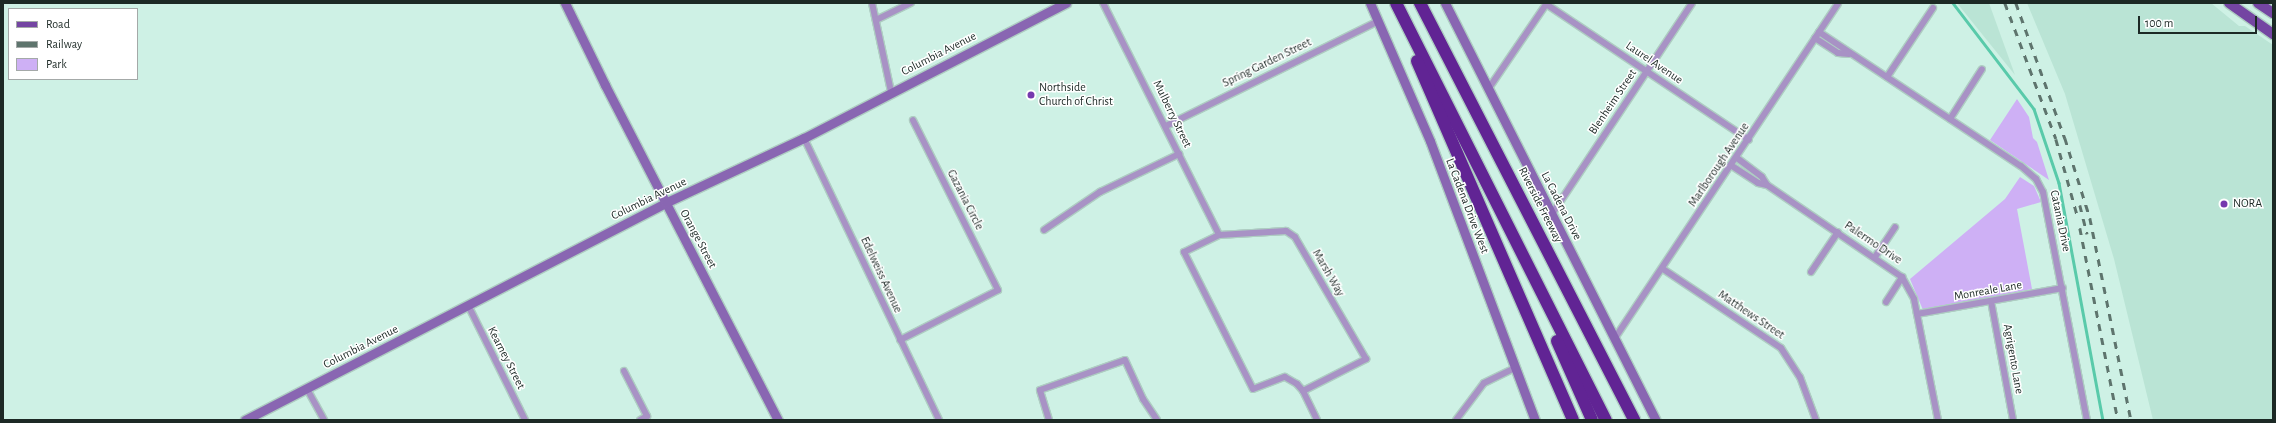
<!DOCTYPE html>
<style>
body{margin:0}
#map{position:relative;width:2276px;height:423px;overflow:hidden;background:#cef1e5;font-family:"Alegreya Sans",sans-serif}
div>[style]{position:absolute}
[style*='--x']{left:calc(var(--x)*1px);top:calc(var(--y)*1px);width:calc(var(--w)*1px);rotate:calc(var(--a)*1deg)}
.built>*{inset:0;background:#bae4d5}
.green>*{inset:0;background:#ceb0f5}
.stream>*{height:2.5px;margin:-1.25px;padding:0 1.25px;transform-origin:1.25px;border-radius:1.25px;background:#59caaa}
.roads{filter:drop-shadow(1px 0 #aecdc2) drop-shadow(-1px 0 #aecdc2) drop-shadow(0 1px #aecdc2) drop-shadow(0 -1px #aecdc2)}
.street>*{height:6px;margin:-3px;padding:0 3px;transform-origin:3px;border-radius:3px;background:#a892c5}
.secondary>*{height:9px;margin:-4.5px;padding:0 4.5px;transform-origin:4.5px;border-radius:4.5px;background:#8966b2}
.primary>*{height:10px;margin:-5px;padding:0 5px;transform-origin:5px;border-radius:5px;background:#7445a2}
.highway>*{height:12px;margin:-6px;padding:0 6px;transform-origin:6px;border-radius:6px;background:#612494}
.rail>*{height:2.5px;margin-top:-1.25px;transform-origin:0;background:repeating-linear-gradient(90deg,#5e746d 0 7px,transparent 0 14px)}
.dots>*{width:11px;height:11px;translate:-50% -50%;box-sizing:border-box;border:2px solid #fff;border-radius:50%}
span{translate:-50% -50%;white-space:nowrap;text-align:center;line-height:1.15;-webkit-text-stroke:3px #fff;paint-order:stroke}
.street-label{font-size:12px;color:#1c2925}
.poi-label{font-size:12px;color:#1c2925}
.left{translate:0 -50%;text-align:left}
.frame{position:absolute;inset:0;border:4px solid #1c2925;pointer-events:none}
.legend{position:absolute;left:8px;top:8px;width:130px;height:72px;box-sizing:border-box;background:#fff;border:1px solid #a4a9a8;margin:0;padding:5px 7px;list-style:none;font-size:12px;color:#1c2925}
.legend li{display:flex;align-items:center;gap:8px;height:20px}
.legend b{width:20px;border:1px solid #a4a9a8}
.scale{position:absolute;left:2138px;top:16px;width:119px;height:18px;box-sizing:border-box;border:2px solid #1c2925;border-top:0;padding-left:5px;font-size:12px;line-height:14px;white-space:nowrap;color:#1c2925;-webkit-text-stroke:3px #fff;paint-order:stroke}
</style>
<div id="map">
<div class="built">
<i style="clip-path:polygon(1957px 3px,1989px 3px,2015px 75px)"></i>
<i style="clip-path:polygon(2027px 3px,2211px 3px,2239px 26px,2245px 26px,2273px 45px,2273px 420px,2153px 420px,2114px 259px,2065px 94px)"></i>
</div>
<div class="green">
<i style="clip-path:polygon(2017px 99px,2029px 117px,2033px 138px,2037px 142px,2049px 180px,1990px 140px)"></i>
<i style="clip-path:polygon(2020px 177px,2034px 186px,2041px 202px,2017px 209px,2032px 289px,1923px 310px,1910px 279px,2005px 199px)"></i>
</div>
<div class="stream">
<i style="--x:1953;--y:3;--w:133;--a:52.6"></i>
<i style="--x:2034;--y:109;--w:78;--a:71.3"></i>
<i style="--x:2059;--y:183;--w:241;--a:79.5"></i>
</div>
<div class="roads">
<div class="street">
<i style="--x:872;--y:3;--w:91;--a:77.9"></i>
<i style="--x:1103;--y:3;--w:259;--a:63.4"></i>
<i style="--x:1546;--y:4;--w:244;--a:33.8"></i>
<i style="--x:876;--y:20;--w:39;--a:-26"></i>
<i style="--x:1819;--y:32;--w:242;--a:33.6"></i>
<i style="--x:2021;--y:166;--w:20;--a:41"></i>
<i style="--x:2036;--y:179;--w:15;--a:62"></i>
<i style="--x:2043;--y:192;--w:232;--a:79.1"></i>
<i style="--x:1815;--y:38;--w:27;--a:33"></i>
<i style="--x:1838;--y:53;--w:11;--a:5"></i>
<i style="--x:1887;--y:77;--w:83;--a:-56.3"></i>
<i style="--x:1489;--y:88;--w:103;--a:-55.7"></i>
<i style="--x:1950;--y:119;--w:59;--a:-57.4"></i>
<i style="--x:1166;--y:126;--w:237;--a:-26.3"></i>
<i style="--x:804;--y:138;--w:313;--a:64.4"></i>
<i style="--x:1737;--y:158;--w:31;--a:37"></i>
<i style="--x:1762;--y:177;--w:9;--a:58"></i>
<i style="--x:1732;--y:166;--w:31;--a:33"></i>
<i style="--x:1758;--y:183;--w:9;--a:13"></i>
<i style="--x:1767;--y:185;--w:163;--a:34.3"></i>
<i style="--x:1902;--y:277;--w:25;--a:61"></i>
<i style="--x:1914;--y:299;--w:123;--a:78.8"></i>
<i style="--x:1552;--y:214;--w:253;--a:-56.4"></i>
<i style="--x:1044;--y:230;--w:68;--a:-34.2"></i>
<i style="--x:1100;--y:192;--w:88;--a:-25.7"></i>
<i style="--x:1875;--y:257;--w:36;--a:-56"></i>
<i style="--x:1663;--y:269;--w:142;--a:33.8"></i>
<i style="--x:1781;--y:348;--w:35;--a:57"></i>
<i style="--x:1800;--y:377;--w:46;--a:69.6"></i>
<i style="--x:1811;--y:272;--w:48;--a:-56"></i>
<i style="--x:1991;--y:301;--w:121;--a:79.5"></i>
<i style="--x:1886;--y:302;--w:30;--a:-57"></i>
<i style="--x:468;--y:305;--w:128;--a:63.6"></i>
<i style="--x:1917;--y:314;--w:148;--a:-10.1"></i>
<i style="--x:1615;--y:338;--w:402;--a:-56.3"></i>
<i style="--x:900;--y:340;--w:110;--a:-27"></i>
<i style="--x:998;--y:290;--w:190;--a:-116.6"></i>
<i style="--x:624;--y:371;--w:51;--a:62.9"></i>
<i style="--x:647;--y:416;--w:8;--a:150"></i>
<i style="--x:307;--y:389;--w:35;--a:61"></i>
<i style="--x:1303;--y:391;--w:71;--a:-26.9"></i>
<i style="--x:1366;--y:359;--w:141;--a:-120.2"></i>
<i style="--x:1295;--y:237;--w:11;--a:-146"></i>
<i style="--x:1286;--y:231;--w:67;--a:176.6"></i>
<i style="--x:1219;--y:235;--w:39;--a:154"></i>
<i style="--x:1184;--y:252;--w:153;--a:63.3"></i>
<i style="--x:1253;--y:389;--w:34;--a:-21"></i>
<i style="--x:1285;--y:377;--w:14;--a:30"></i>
<i style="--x:1297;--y:384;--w:9;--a:49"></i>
<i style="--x:1303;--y:391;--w:32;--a:64"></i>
<i style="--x:1049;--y:420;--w:31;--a:-107"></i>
<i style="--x:1040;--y:390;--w:90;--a:-19.4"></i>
<i style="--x:1125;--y:360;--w:43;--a:65.2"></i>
<i style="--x:1143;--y:399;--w:25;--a:56"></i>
<i style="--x:1456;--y:420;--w:46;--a:-52.9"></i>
<i style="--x:1484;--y:383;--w:34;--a:-26"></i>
</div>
<div class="secondary">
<i style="--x:565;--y:3;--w:91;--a:64"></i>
<i style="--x:605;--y:85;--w:377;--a:62.7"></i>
<i style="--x:1370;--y:3;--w:150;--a:66.5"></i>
<i style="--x:1430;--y:141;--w:298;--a:69.4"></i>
<i style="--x:1445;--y:3;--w:467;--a:63.2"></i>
<i style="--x:245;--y:420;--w:473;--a:-27.3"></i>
<i style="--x:665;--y:203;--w:153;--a:-25.1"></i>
<i style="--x:804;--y:138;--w:295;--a:-27.3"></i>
</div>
<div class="primary">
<i style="--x:2229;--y:3;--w:54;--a:35.2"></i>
<i style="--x:2258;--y:3;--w:18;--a:34"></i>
</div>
<div class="highway">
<i style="--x:1396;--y:3;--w:467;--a:63.3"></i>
<i style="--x:1420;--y:3;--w:469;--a:62.8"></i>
<i style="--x:1417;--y:61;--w:391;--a:66.5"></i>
<i style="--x:1557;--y:341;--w:86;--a:66.1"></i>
</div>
</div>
<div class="rail">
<i style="--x:2005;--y:3;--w:145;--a:69.4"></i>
<i style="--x:2056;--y:139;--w:78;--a:74.4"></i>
<i style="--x:2016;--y:3;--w:144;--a:70.1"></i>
<i style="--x:2065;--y:138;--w:84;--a:72.6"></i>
<i style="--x:2090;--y:218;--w:206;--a:78.5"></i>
<i style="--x:2080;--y:205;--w:30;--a:76"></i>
<i style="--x:2080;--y:228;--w:196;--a:78.8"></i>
</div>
<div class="dots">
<i style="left:1031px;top:95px;background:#7639ae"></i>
<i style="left:2224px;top:204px;background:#7639ae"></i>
</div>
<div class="street-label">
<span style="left:939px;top:54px;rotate:-27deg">Columbia Avenue</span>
<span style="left:1267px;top:63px;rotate:-26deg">Spring Garden Street</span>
<span style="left:1654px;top:63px;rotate:34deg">Laurel Avenue</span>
<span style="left:1613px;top:102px;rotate:-56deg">Blenheim Street</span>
<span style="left:1172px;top:114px;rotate:64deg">Mulberry Street</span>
<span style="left:1719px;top:165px;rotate:-56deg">Marlborough Avenue</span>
<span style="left:649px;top:199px;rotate:-26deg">Columbia Avenue</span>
<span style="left:965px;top:200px;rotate:63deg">Gazania Circle</span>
<span style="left:1540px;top:205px;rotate:63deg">Riverside Freeway</span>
<span style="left:1467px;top:206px;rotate:69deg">La Cadena Drive West</span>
<span style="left:1561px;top:206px;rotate:63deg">La Cadena Drive</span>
<span style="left:2060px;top:221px;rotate:78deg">Catania Drive</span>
<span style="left:698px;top:239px;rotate:62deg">Orange Street</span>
<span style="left:1873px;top:243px;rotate:34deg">Palermo Drive</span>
<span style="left:1328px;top:273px;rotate:60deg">Marsh Way</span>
<span style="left:881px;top:275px;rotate:65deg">Edelweiss Avenue</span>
<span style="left:1988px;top:291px;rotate:-10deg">Monreale Lane</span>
<span style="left:1751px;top:315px;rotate:34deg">Matthews Street</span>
<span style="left:361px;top:347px;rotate:-27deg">Columbia Avenue</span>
<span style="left:506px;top:358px;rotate:63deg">Kearney Street</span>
<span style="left:2013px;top:359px;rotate:80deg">Agrigento Lane</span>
</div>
<div class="poi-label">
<span class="left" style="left:1039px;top:95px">Northside<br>Church of Christ</span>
<span class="left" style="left:2233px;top:204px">NORA</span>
</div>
<div class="frame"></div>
<ul class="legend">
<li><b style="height:5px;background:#7445a2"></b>Road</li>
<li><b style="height:5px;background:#5e746d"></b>Railway</li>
<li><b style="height:11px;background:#ceb0f5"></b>Park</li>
</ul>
<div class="scale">100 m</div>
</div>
